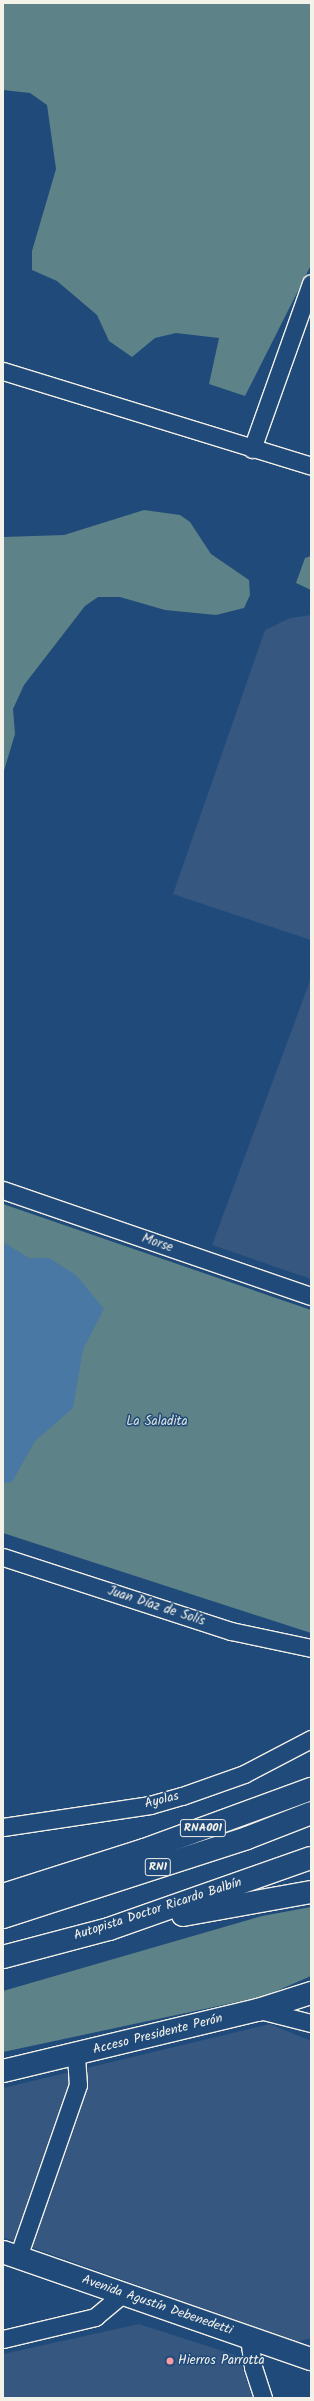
<!DOCTYPE html>
<meta charset="utf-8">
<style>
body{margin:0}
#map{position:relative;width:314px;height:2401px;overflow:hidden;background:#1f4a7a;font-family:Kalam,sans-serif}
div>[style]{position:absolute}
[style*='--x']{left:calc(var(--x)*1px);top:calc(var(--y)*1px);width:calc(var(--w)*1px);rotate:calc(var(--a)*1deg)}
.built>*{inset:0;background:#36577f}
.green>*{inset:0;background:#5d8287}
.water>*{inset:0;background:#4978a5}
.roads{filter:drop-shadow(1px 0 #f4f1e8) drop-shadow(-1px 0 #f4f1e8) drop-shadow(0 1px #f4f1e8) drop-shadow(0 -1px #f4f1e8)}
.street>*{height:17px;margin:-8.5px;padding:0 8.5px;transform-origin:8.5px;border-radius:8.5px;background:#1f4a7a}
.secondary>*{height:22px;margin:-11px;padding:0 11px;transform-origin:11px;border-radius:11px;background:#1f4a7a}
.highway>*{height:22px;margin:-11px;padding:0 11px;transform-origin:11px;border-radius:11px;background:#1f4a7a}
.dots>*{width:11px;height:11px;translate:-50% -50%;box-sizing:border-box;border:2px solid #1f4a7a;border-radius:50%}
span{translate:-50% -50%;white-space:nowrap;text-align:center;line-height:1.15;-webkit-text-stroke:3px #1f4a7a;paint-order:stroke}
.shield-label span{padding:1px 3px;background:#1f4a7a;border:1px solid;border-radius:3px;-webkit-text-stroke-width:0}
.shield-label{font-size:12px;color:#f4f1e8;font-weight:700}
.street-label{font-size:13px;color:#f4f1e8}
.park-label{font-size:13px;color:#dde0d9}
.poi-label{font-size:13px;color:#f4f1e8}
.left{translate:0 -50%;text-align:left}
.frame{position:absolute;inset:0;border:4px solid #f4f1e8;pointer-events:none}
</style>
<div id="map">
<div class="built">
<i style="clip-path:polygon(311px 615px,311px 940px,173px 894px,265px 630px,290px 618px)"></i>
<i style="clip-path:polygon(311px 978px,311px 1279px,212px 1245px)"></i>
<i style="clip-path:polygon(270px 2024px,311px 2041px,311px 2338px,297px 2342px,3px 2237px,3px 2088px)"></i>
<i style="clip-path:polygon(139px 2324px,238px 2356px,253px 2398px,3px 2398px,3px 2354px)"></i>
</div>
<div class="green">
<i style="clip-path:polygon(3px 3px,311px 3px,311px 265px,245px 396px,209px 384px,219px 338px,176px 333px,155px 338px,132px 357px,109px 341px,97px 315px,57px 281px,32px 270px,32px 251px,56px 169px,47px 105px,30px 93px,3px 90px)"></i>
<i style="clip-path:polygon(144px 510px,180px 515px,190px 522px,211px 554px,249px 580px,250px 595px,244px 608px,216px 615px,165px 610px,120px 597px,98px 597px,85px 606px,24px 685px,13px 709px,15px 734px,3px 774px,3px 537px,64px 535px)"></i>
<i style="clip-path:polygon(311px 556px,311px 590px,296px 583px,305px 558px)"></i>
<i style="clip-path:polygon(3px 1204px,311px 1310px,311px 1633px,3px 1533px)"></i>
<i style="clip-path:polygon(311px 1907px,311px 1976px,265px 1996px,3px 2052px,3px 1991px,262px 1916px)"></i>
</div>
<div class="water">
<i style="clip-path:polygon(3px 1242px,29px 1258px,49px 1258px,76px 1275px,104px 1309px,83px 1349px,73px 1408px,35px 1441px,12px 1482px,3px 1483px)"></i>
</div>
<div class="roads">
<div class="street">
<i style="--x:3;--y:371;--w:322;--a:17.1"></i>
<i style="--x:252;--y:449;--w:176;--a:-70.4"></i>
<i style="--x:3;--y:1190;--w:326;--a:19"></i>
<i style="--x:3;--y:1557;--w:240;--a:18"></i>
<i style="--x:231;--y:1631;--w:82;--a:12"></i>
<i style="--x:3;--y:1827;--w:149;--a:-8.5"></i>
<i style="--x:150;--y:1805;--w:33;--a:-16"></i>
<i style="--x:182;--y:1796;--w:66;--a:-19.5"></i>
<i style="--x:244;--y:1774;--w:76;--a:-27.6"></i>
<i style="--x:260;--y:2010;--w:53;--a:14.3"></i>
<i style="--x:18;--y:2257;--w:182;--a:-70.8"></i>
<i style="--x:78;--y:2085;--w:30;--a:-94"></i>
<i style="--x:249;--y:2338;--w:29;--a:82"></i>
<i style="--x:253;--y:2367;--w:33;--a:72"></i>
<i style="--x:3;--y:2339;--w:95;--a:-13.4"></i>
<i style="--x:95;--y:2317;--w:35;--a:-40"></i>
</div>
<div class="secondary">
<i style="--x:3;--y:2071;--w:262;--a:-13.5"></i>
<i style="--x:258;--y:2010;--w:56;--a:-17.8"></i>
<i style="--x:3;--y:2252;--w:326;--a:19.2"></i>
</div>
<div class="highway">
<i style="--x:3;--y:1895;--w:148;--a:-17.7"></i>
<i style="--x:144;--y:1850;--w:178;--a:-20.1"></i>
<i style="--x:183;--y:1915;--w:130;--a:-10.2"></i>
<i style="--x:3;--y:1917;--w:256;--a:-17.9"></i>
<i style="--x:247;--y:1838;--w:69;--a:-21.3"></i>
<i style="--x:3;--y:1957;--w:110;--a:-14.8"></i>
<i style="--x:109;--y:1929;--w:214;--a:-19.4"></i>
</div>
</div>
<div class="dots">
<i style="left:170px;top:2361px;background:#ff9aa2"></i>
</div>
<div class="shield-label">
<span style="left:203px;top:1828px">RNA001</span>
<span style="left:158px;top:1867px">RN1</span>
</div>
<div class="street-label">
<span style="left:157px;top:1244px;rotate:19deg">Morse</span>
<span style="left:156px;top:1607px;rotate:18deg">Juan Díaz de Solís</span>
<span style="left:162px;top:1801px;rotate:-14deg">Ayolas</span>
<span style="left:158px;top:1910px;rotate:-18deg">Autopista Doctor Ricardo Balbín</span>
<span style="left:158px;top:2035px;rotate:-14deg">Acceso Presidente Perón</span>
<span style="left:157px;top:2306px;rotate:19deg">Avenida Agustín Debenedetti</span>
</div>
<div class="park-label">
<span style="left:157px;top:1422px">La Saladita</span>
</div>
<div class="poi-label">
<span class="left" style="left:178px;top:2361px">Hierros Parrotta</span>
</div>
<div class="frame"></div>
</div>
